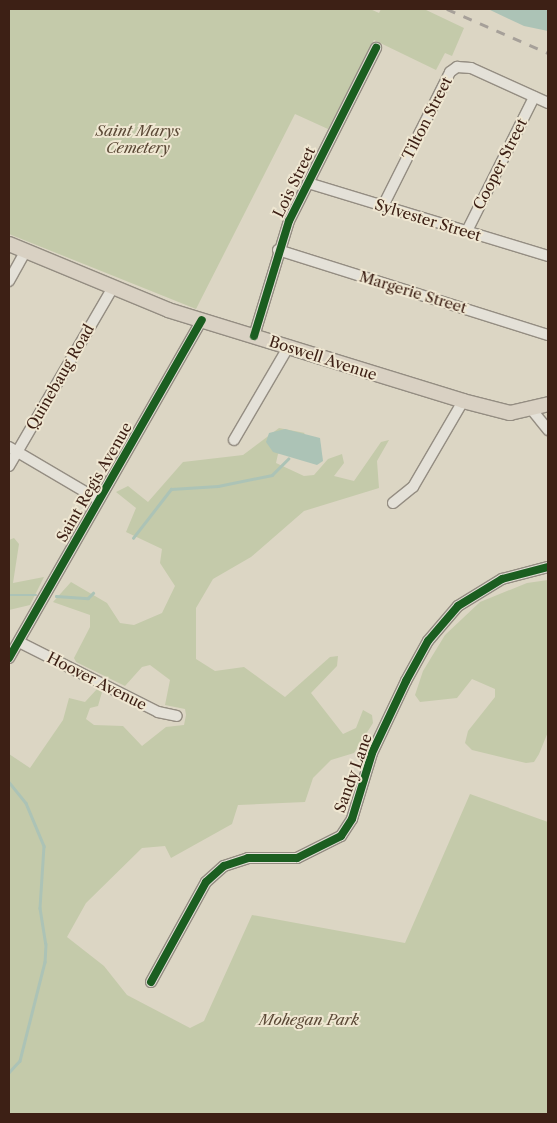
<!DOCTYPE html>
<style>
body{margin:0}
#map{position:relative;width:557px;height:1123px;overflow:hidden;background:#dcd6c4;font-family:"Libre Caslon Text",serif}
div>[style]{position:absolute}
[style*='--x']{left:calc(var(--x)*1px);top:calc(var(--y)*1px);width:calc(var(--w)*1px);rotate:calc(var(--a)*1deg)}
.green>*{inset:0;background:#c4caaa}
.water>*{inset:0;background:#acc3b6}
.stream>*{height:2.5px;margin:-1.25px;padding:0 1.25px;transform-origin:1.25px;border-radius:1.25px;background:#acc3b6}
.roads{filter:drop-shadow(1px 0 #948d82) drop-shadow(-1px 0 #948d82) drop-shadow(0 1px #948d82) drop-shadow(0 -1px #948d82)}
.minor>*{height:10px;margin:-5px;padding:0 5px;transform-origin:5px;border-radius:5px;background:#e4e1d8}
.major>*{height:14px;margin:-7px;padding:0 7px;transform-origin:7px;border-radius:7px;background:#d9d1c3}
.rail>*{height:2.5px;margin-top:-1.25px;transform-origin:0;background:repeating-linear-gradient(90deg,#a6a099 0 9px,transparent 0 18px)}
.cycleway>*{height:8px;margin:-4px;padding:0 4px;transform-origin:4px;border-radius:4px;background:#1b5e20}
span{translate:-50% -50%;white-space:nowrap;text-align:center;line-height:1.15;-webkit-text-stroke:4px #efe7d2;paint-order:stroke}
.street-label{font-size:15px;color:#3d2015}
.park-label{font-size:15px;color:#5a4835;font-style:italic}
.frame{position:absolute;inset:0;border:10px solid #3d2015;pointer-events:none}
</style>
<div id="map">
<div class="green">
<i style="clip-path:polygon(9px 9px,370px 9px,379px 13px,381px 9px,424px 9px,464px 28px,452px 56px,445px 53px,436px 70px,374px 40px,328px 129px,295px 114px,196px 309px,9px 234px)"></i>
<i style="clip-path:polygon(279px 428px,305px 433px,278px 454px,276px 463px,304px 476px,314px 475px,328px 459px,342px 454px,344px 463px,334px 476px,354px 481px,381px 442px,389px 440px,377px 461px,379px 488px,304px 511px,251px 557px,213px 579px,196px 608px,196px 659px,215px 671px,244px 667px,285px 697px,330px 657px,338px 656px,337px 666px,311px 693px,343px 734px,356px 728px,363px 710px,372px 715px,373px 723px,354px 753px,331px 760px,313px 778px,305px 802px,238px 805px,232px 824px,171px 858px,165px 846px,142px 848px,86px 903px,67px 937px,104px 966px,127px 995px,190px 1028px,204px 1021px,252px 915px,405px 943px,470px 794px,548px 822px,548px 1114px,9px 1114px,9px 754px,30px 768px,63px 720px,69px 698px,85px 702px,97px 689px,102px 692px,98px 706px,90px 708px,86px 719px,94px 725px,123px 726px,142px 746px,166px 727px,184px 725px,186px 715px,185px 709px,165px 705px,170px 680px,150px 665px,142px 667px,125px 686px,76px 662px,74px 658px,90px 627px,90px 615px,53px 602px,71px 582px,107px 603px,120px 623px,134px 625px,162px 613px,175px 586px,160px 563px,162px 549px,126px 532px,136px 508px,116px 492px,128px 486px,148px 502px,183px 462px,243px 455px)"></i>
<i style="clip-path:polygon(14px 538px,19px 544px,13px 583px,44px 577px,30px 605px,9px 610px,9px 540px)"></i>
<i style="clip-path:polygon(548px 580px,548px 732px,539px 754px,534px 762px,526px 763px,472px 750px,465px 743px,468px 731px,495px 697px,495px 689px,472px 679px,457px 698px,420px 702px,415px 695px,423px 671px,445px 635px,480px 602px,527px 583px)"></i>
</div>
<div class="water">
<i style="clip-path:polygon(488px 9px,548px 9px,548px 31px,524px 26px)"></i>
<i style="clip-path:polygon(285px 429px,320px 438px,323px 461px,317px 465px,273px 452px,266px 442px,269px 433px)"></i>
</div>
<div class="stream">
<i style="--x:133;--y:538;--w:62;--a:-52.2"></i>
<i style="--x:171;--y:489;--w:47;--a:-3.7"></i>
<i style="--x:218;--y:486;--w:55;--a:-11.5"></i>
<i style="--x:272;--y:475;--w:23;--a:-45"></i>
<i style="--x:9;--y:595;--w:27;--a:0"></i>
<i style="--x:56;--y:596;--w:32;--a:4"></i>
<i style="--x:88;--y:598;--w:7;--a:-45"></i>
<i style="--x:9;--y:782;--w:27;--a:51"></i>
<i style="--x:26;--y:803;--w:47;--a:67.3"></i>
<i style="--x:44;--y:846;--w:62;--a:93.7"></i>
<i style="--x:40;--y:908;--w:36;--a:81"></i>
<i style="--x:46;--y:944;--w:18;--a:93"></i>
<i style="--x:45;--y:962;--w:102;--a:104.2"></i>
<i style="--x:20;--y:1061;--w:16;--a:133"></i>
</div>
<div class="roads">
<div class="minor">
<i style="--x:308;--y:183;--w:251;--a:16.9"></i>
<i style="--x:383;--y:206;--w:150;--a:-63.4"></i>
<i style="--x:450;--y:72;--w:9;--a:-36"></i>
<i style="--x:457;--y:67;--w:14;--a:4"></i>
<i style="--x:471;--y:68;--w:85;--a:24.4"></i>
<i style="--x:467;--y:231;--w:150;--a:-63.4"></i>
<i style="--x:278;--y:250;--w:283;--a:17.5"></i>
<i style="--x:9;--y:281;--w:33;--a:-61"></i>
<i style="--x:254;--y:336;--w:120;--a:-73.1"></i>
<i style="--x:289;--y:221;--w:194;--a:-63.3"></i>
<i style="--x:532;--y:410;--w:26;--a:51"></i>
<i style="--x:234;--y:440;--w:109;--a:-59.7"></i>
<i style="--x:9;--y:447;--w:104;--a:30.5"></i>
<i style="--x:9;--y:466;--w:205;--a:-59.8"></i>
<i style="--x:393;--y:503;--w:26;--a:-39"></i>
<i style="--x:413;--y:487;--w:99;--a:-59.8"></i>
<i style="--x:19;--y:642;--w:156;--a:26.7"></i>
<i style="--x:158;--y:712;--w:19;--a:12"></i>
<i style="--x:9;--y:658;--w:389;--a:-60.3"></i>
<i style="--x:151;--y:982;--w:114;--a:-61.2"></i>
<i style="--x:206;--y:882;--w:24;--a:-42"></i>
<i style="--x:224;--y:866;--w:25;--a:-18"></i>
<i style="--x:248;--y:858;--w:49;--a:0"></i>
<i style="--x:297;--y:858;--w:49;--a:-26.6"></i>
<i style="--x:341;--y:836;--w:20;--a:-57"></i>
<i style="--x:352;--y:819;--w:69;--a:-73.1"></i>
<i style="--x:372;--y:753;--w:80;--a:-64.7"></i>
<i style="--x:406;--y:681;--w:46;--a:-61.2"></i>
<i style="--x:428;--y:641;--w:46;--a:-49.4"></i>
<i style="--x:458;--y:606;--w:52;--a:-31.5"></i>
<i style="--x:502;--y:579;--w:48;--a:-14.6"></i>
</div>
<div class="major">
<i style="--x:9;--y:244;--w:172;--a:22.5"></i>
<i style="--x:168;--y:310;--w:309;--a:17.1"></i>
<i style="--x:463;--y:401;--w:49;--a:14.3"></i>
<i style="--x:510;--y:413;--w:39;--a:-13"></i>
</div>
</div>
<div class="rail">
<i style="--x:447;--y:9;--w:110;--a:23.5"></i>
</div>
<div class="cycleway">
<i style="--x:254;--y:336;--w:120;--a:-73.1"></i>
<i style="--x:289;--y:221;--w:194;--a:-63.3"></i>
<i style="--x:9;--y:658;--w:389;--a:-60.3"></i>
<i style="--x:151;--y:982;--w:114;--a:-61.2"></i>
<i style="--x:206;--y:882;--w:24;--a:-42"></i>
<i style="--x:224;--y:866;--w:25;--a:-18"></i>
<i style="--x:248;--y:858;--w:49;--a:0"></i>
<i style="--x:297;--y:858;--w:49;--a:-26.6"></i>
<i style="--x:341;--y:836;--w:20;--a:-57"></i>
<i style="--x:352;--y:819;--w:69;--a:-73.1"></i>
<i style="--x:372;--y:753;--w:80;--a:-64.7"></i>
<i style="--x:406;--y:681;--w:46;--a:-61.2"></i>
<i style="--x:428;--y:641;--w:46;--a:-49.4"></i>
<i style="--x:458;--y:606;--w:52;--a:-31.5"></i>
<i style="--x:502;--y:579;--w:48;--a:-14.6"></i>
</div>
<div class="street-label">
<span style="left:427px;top:118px;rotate:-63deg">Tilton Street</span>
<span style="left:500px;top:164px;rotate:-63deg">Cooper Street</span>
<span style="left:294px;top:182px;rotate:-64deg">Lois Street</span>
<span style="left:428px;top:220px;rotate:17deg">Sylvester Street</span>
<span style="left:413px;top:292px;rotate:17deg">Margerie Street</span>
<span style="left:323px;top:358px;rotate:18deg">Boswell Avenue</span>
<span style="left:60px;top:377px;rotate:-60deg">Quinebaug Road</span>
<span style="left:94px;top:482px;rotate:-60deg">Saint Regis Avenue</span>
<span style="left:97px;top:681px;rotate:27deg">Hoover Avenue</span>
<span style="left:353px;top:773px;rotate:-70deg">Sandy Lane</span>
</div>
<div class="park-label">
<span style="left:138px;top:139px">Saint Marys<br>Cemetery</span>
<span style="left:309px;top:1020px">Mohegan Park</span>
</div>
<div class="frame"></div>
</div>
